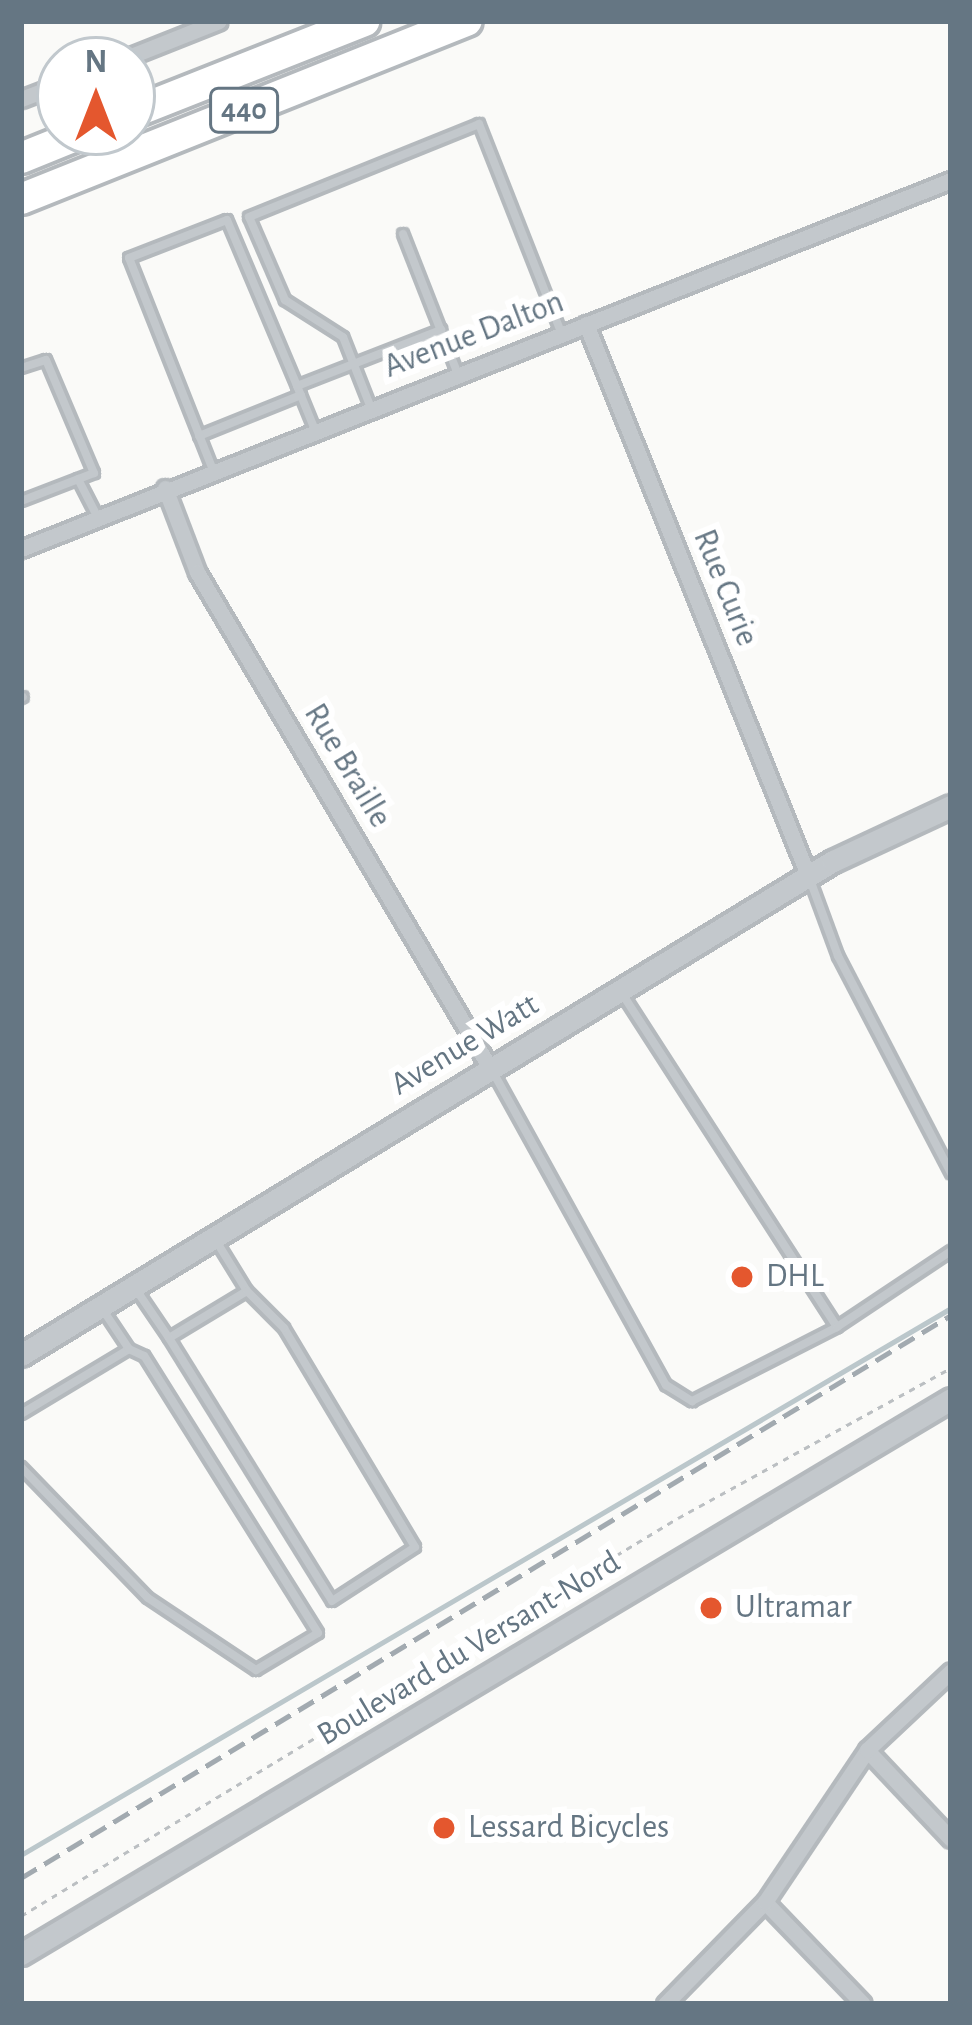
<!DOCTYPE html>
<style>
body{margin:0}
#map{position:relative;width:972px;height:2025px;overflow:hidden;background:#fafaf8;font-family:"Alegreya Sans",sans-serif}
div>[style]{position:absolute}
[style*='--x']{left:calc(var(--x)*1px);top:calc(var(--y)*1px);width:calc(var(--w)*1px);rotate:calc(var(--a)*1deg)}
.stream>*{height:4.5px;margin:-2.25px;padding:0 2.25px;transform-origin:2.25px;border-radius:2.25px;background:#bbc7cb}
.path>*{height:3px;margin-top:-1.5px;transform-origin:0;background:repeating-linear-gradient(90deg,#bbbfc2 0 6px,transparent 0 12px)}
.roads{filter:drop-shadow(3px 0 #b4b9bd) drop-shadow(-3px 0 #b4b9bd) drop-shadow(0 3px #b4b9bd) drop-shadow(0 -3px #b4b9bd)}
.service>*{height:8px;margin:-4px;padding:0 4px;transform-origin:4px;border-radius:4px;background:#c3c8cc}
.minor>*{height:15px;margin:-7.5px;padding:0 7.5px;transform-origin:7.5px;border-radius:7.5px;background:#c3c8cc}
.tertiary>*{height:21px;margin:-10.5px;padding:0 10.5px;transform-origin:10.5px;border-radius:10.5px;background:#c3c8cc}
.motorway>*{height:30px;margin:-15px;padding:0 15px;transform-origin:15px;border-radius:15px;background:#fff}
.rail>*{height:4.5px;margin-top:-2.25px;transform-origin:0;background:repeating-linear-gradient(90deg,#a2aab0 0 18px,transparent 0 27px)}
.dots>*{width:33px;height:33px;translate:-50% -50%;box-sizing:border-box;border:6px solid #fff;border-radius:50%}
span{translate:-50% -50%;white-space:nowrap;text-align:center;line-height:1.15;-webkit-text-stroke:12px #fff;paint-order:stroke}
.shield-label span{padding:3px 9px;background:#fff;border:3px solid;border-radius:9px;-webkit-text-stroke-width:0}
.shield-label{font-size:30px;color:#657683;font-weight:700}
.street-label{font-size:33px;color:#657683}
.poi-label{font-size:33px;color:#657683}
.left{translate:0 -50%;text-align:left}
.frame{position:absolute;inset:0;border:24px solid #657683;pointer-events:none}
.north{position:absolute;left:36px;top:36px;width:120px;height:120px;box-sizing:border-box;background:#fff;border:3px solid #c1c8cd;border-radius:50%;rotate:0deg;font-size:33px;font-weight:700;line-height:48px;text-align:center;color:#657683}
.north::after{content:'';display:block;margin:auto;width:42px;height:54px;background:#e4572e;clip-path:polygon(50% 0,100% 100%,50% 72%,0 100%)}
</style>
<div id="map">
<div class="stream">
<i style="--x:21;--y:1855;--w:1079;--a:-30.46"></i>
</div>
<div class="path">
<i style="--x:21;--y:1916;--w:768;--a:-31.21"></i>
<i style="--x:678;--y:1518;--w:311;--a:-28.8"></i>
</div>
<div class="roads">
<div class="service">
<i style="--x:403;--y:234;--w:150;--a:68.6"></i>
<i style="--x:21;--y:368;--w:26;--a:-18"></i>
<i style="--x:46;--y:360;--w:123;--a:67"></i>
<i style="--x:94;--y:473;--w:78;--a:159"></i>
<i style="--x:371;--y:408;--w:76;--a:-111.5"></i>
<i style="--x:343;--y:337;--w:69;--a:-147.5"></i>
<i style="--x:285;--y:300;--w:90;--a:-113.4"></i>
<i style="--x:249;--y:217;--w:248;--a:-22"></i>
<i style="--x:479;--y:124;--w:224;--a:68.5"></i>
<i style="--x:315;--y:430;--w:48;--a:-112.2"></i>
<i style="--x:297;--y:386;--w:155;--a:-21.3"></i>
<i style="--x:199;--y:436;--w:110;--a:-21.9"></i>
<i style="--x:213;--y:470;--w:228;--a:-111.6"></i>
<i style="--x:129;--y:258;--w:105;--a:-21.2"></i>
<i style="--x:227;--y:220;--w:180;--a:67.1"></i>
<i style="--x:78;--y:479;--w:42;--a:62.8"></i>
<i style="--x:21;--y:698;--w:2;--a:-27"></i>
<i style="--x:809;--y:877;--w:84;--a:69.8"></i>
<i style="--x:838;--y:956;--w:245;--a:62.5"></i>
<i style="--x:623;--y:995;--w:395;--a:57.2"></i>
<i style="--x:493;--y:1072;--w:358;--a:61.1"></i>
<i style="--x:666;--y:1385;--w:31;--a:32"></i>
<i style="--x:692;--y:1401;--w:163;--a:-27"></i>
<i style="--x:837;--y:1327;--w:137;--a:-33.7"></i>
<i style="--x:135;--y:1288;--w:60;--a:55.8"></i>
<i style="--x:169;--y:1338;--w:91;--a:-31.1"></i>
<i style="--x:247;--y:1291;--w:61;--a:-121.6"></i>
<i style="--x:169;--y:1338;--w:309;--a:58.2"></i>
<i style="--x:332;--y:1601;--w:99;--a:-33"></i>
<i style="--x:415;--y:1547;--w:255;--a:-120.9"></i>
<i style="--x:284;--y:1328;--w:52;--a:-135"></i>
<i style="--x:21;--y:1414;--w:126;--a:-31"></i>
<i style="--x:129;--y:1349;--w:50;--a:-123.7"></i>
<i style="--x:21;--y:1467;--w:182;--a:45.9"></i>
<i style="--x:148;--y:1598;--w:130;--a:33.7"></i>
<i style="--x:256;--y:1670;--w:72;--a:-30.8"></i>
<i style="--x:318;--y:1633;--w:327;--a:-122.1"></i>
<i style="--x:144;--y:1356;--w:17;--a:-155"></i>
</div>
<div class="minor">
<i style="--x:121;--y:60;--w:105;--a:-21.7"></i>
<i style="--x:21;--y:99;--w:42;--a:-21"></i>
<i style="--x:586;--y:324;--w:594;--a:68.06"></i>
<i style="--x:165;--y:488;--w:90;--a:69.1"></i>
<i style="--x:197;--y:572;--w:576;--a:59.43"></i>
<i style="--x:21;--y:549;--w:1001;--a:-21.64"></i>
<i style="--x:867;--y:1750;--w:122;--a:46.7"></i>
<i style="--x:765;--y:1902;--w:141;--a:46.1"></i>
<i style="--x:665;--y:2004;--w:143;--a:-45.6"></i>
<i style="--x:765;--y:1902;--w:183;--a:-56.1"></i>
<i style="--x:867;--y:1750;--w:115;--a:-43.2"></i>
</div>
<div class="tertiary">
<i style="--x:21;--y:1355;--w:950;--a:-31.32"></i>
<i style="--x:833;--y:861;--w:130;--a:-25"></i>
<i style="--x:21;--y:1954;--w:1083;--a:-30.83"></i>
</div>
<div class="motorway">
<i style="--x:132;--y:113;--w:250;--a:-21.6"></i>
<i style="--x:21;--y:158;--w:69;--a:-22.1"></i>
<i style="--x:21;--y:199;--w:480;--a:-21.8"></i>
</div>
</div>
<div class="rail">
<i style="--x:21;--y:1878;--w:1087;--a:-31.19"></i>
</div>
<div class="dots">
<i style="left:742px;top:1277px;background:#e4572e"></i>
<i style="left:711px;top:1608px;background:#e4572e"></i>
<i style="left:444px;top:1828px;background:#e4572e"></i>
</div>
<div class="shield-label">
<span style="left:244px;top:110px">440</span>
</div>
<div class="street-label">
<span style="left:474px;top:335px;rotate:-21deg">Avenue Dalton</span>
<span style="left:725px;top:588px;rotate:68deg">Rue Curie</span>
<span style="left:347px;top:766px;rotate:59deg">Rue Braille</span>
<span style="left:465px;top:1045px;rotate:-31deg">Avenue Watt</span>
<span style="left:469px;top:1649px;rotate:-31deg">Boulevard du Versant-Nord</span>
</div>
<div class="poi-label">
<span class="left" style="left:766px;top:1277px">DHL</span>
<span class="left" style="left:735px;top:1608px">Ultramar</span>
<span class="left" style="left:468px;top:1828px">Lessard Bicycles</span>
</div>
<div class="frame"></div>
<div class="north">N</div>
</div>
